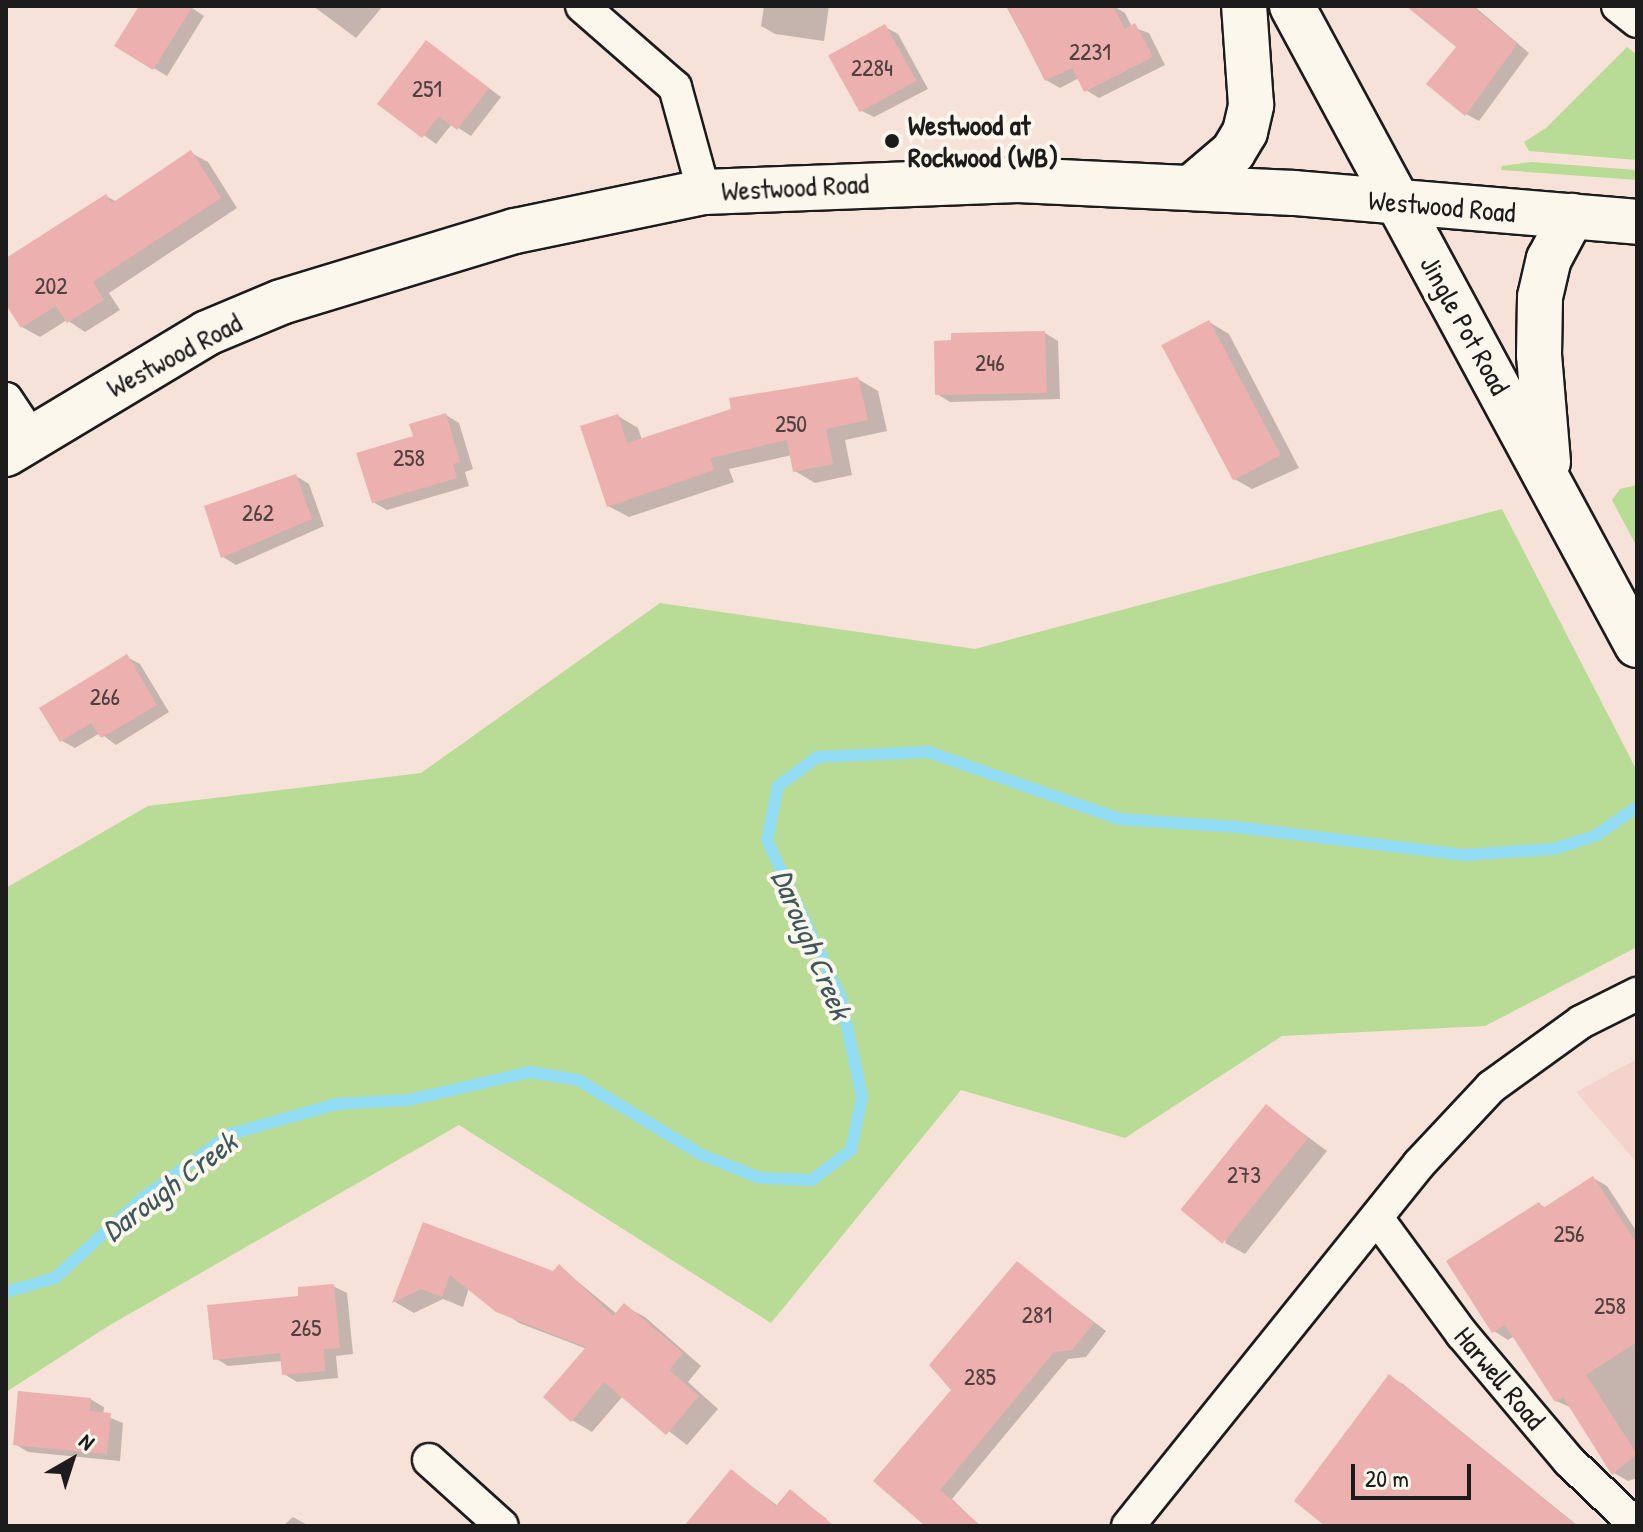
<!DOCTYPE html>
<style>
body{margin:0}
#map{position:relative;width:1643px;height:1532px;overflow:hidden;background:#f6e2d9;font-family:"Patrick Hand",sans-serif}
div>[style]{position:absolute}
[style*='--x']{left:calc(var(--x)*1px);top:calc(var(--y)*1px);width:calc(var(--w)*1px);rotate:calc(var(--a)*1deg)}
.built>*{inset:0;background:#f3d3cc}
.green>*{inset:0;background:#b8db95}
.shadow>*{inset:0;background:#0003}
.stream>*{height:12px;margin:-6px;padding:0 6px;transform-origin:6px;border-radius:6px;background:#92ddf3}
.building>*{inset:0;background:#ecb1ae;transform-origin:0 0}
.roads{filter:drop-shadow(2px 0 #1c1c1c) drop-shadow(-2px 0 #1c1c1c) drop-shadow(0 2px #1c1c1c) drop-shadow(0 -2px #1c1c1c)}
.street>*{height:32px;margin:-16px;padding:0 16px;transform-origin:16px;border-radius:16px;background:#fbf7ec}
.secondary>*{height:44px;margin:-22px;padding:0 22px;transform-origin:22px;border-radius:22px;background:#fbf7ec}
.dots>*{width:22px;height:22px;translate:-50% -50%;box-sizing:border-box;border:4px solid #fbf7ec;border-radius:50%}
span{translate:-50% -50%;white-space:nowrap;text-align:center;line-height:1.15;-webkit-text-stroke:8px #fbf7ec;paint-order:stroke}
.number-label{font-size:24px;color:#504140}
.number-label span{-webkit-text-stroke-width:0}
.poi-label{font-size:28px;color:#1c1c1c;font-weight:700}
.left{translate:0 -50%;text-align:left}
.street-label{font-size:28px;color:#1c1c1c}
.water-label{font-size:30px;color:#3f565c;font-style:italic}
.frame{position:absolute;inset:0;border:8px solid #1c1c1c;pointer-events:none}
.north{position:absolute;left:32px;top:1420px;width:80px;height:80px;-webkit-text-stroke:6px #fbf7ec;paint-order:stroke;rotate:39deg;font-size:22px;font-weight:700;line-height:32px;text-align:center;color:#1c1c1c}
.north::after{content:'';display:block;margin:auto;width:28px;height:36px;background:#1c1c1c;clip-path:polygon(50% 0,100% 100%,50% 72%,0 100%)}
.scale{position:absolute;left:1351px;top:1464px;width:120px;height:36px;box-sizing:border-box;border:4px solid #1c1c1c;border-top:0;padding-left:10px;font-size:24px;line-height:28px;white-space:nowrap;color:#1c1c1c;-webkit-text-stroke:6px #fbf7ec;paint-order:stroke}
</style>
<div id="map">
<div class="built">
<i style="clip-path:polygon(1637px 1059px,1637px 1163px,1576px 1092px)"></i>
</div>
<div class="green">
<i style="clip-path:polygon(1627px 47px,1637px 55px,1637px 160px,1529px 151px,1524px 142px,1546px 128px)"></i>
<i style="clip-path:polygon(1532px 162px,1637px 170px,1637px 180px,1501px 170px,1502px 166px)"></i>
<i style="clip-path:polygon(1637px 485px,1637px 547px,1612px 500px,1620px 489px)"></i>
<i style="clip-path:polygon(1502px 509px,1637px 771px,1637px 947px,1485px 1026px,1282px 1036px,1125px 1138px,961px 1090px,771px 1323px,459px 1125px,110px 1325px,6px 1392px,6px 888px,148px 806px,421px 773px,660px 603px,975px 649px)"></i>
</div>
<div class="shadow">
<i style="clip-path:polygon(142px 6px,189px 6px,204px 16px,167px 76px,117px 46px)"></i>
<i style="clip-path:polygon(313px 6px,383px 6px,356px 38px)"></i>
<i style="clip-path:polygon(764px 6px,829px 6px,824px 41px,775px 34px,761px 26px)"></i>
<i style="clip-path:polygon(1006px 6px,1113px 6px,1125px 13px,1132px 27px,1149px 33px,1165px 65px,1099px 98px,1086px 90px,1079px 78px,1060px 88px,1046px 80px)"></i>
<i style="clip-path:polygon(1413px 6px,1474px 6px,1529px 53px,1479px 121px,1466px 114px,1459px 47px)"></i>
<i style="clip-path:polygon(885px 27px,898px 34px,928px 89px,874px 117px,860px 110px)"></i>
<i style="clip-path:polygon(427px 42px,501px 97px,471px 136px,452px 124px,436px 144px,380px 103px)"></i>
<i style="clip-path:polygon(191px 153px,208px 162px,237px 208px,109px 293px,120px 310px,85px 332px,67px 320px,40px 337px,22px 327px,6px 301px,6px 266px,106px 196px,117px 202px)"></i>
<i style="clip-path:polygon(1209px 322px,1229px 334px,1299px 468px,1252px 489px,1231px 477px)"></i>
<i style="clip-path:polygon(1045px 333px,1058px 341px,1060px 399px,950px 402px,937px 394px)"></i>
<i style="clip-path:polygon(858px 379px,878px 391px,887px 431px,845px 440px,852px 475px,815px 483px,795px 471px,792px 455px,729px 469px,734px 482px,629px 517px,608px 506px,618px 416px,638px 428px,642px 440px)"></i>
<i style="clip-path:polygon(446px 415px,459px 423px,473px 469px,465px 472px,469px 486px,387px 510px,373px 502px,416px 438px)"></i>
<i style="clip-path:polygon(296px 476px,309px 484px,324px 526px,236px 565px,223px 557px)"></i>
<i style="clip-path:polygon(127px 657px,140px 664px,169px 712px,116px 745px,100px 733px,75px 748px,62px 741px)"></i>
<i style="clip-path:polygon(1266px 1106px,1327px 1151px,1245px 1254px,1225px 1243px)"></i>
<i style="clip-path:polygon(1593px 1178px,1607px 1186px,1637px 1232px,1637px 1478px,1628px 1481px,1614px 1473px,1572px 1408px,1556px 1401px,1514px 1336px,1508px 1340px,1494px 1331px,1539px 1204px,1546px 1208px)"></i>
<i style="clip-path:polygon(424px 1225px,554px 1273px,560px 1267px,617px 1314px,624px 1306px,645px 1317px,701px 1366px,688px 1382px,718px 1409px,687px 1445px,623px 1396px,592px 1432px,572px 1420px,587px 1349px,519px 1323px,469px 1288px,463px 1307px,443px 1299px,414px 1313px,395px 1302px)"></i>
<i style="clip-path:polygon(1018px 1264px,1106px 1331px,1086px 1357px,1068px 1359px,952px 1499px,980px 1526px,928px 1526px,953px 1390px)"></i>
<i style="clip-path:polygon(333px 1286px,347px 1293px,353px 1354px,336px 1356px,338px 1378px,297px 1382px,284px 1374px,282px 1361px,228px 1366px,215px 1358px,300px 1298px)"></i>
<i style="clip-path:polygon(1390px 1377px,1403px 1384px,1578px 1526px,1323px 1526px)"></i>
<i style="clip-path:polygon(90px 1399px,104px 1407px,103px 1415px,123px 1423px,120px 1461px,28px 1452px,15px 1444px)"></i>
<i style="clip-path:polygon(731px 1471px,778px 1506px,790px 1492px,827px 1519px,821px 1526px,686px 1526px)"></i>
<i style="clip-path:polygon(293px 1517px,309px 1526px,283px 1526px)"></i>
</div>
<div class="stream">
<i style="--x:6;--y:1292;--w:51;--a:-15.9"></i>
<i style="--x:55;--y:1278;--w:115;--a:-42.5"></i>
<i style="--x:140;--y:1200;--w:112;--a:-36.3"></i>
<i style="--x:230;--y:1134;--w:111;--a:-15.7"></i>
<i style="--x:337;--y:1104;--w:72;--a:-3.2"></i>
<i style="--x:409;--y:1100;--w:124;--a:-13"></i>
<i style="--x:530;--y:1072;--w:49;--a:9.5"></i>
<i style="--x:578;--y:1080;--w:145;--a:31.2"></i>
<i style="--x:702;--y:1155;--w:62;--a:21.6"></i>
<i style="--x:760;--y:1178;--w:52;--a:2.2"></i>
<i style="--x:812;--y:1180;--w:49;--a:-37.6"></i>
<i style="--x:851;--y:1150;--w:54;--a:-78.3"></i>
<i style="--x:862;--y:1097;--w:101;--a:-102"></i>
<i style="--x:841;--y:998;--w:174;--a:-115.1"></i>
<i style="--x:767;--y:840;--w:55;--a:-78.5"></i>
<i style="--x:778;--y:786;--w:49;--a:-36.6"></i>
<i style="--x:817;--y:757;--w:111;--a:-2.6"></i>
<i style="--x:928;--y:752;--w:202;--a:19.3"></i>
<i style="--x:1119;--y:819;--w:117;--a:3.9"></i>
<i style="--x:1236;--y:827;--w:231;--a:7"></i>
<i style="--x:1465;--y:855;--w:89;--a:-3.9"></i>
<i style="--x:1554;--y:849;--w:43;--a:-17.6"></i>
<i style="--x:1595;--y:836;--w:51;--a:-34.6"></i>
</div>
<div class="building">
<i style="clip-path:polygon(139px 6px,193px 6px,153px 70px,114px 46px)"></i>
<i style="clip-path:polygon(1007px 6px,1113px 6px,1125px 29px,1135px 23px,1153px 57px,1084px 92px,1072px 68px,1045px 81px)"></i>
<i style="clip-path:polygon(1406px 6px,1472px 6px,1517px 44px,1465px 116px,1426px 84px,1456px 47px)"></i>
<i style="left:885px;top:24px;width:65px;height:65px;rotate:61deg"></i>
<i style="clip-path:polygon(426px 40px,489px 88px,457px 130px,439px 116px,422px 138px,377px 104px)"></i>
<i style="clip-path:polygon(191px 150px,221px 198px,93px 282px,104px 300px,67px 323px,56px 306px,21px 328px,6px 305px,6px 258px,106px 194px,112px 203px)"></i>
<i style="left:1209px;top:320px;width:153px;height:54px;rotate:62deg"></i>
<i style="clip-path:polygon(1045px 331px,1047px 393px,935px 395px,934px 341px,951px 340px,951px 333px)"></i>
<i style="clip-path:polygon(858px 377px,868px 420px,826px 429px,833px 464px,793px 472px,787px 440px,710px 458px,714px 470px,607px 507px,580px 426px,618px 414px,627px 443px,731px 409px,729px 398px)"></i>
<i style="clip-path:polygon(446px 413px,460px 462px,453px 464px,457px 478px,372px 503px,356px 453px,413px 436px,409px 424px)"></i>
<i style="clip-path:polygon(296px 474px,312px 519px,221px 558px,204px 506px)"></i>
<i style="clip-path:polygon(127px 654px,157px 705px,101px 738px,91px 723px,60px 742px,39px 708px)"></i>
<i style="left:1266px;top:1104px;width:54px;height:136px;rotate:39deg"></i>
<i style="clip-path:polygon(1593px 1176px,1637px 1244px,1637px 1342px,1586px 1375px,1637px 1454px,1612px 1475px,1563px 1397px,1555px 1402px,1505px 1325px,1492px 1333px,1446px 1261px,1539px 1202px,1543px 1208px)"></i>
<i style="clip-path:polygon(423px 1222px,553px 1271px,559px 1264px,613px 1316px,624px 1303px,683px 1353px,669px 1370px,699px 1396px,666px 1435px,604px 1382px,571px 1422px,543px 1397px,586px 1347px,496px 1312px,450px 1275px,442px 1297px,421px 1289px,392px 1303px)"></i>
<i style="clip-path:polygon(1017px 1261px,1094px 1323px,1072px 1350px,1054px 1352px,940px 1490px,981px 1526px,925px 1526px,873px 1481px,951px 1390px,929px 1365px)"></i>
<i style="clip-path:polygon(334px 1284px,340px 1348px,324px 1349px,325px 1371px,282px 1375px,280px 1353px,213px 1360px,207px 1305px,298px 1296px,298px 1287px)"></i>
<i style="clip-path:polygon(1389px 1374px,1438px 1413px,1577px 1526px,1325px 1526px,1294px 1501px)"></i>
<i style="clip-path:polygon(18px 1391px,91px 1398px,90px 1411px,111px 1413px,107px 1454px,13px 1445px)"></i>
<i style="clip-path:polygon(731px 1469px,776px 1506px,790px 1489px,834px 1526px,684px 1526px)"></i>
</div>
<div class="roads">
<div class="street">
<i style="--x:582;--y:6;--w:123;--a:41.1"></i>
<i style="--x:675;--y:87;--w:109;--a:74.6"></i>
<i style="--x:1618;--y:6;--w:24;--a:38"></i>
<i style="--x:6;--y:399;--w:47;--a:56.3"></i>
<i style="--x:1377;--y:1218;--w:144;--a:53.8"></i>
<i style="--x:1462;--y:1334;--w:166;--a:49.9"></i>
<i style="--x:1569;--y:1461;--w:94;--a:43.7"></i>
<i style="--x:429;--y:1460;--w:98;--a:42.1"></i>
<i style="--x:1128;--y:1526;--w:464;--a:-51.2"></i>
<i style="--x:1419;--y:1164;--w:105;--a:-46.9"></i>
<i style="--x:1491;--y:1087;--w:111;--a:-35.8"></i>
<i style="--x:1581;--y:1022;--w:63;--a:-26.6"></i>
</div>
<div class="secondary">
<i style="--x:1292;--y:6;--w:726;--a:61.64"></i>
<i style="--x:1192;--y:187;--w:54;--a:-40.5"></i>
<i style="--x:1233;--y:152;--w:23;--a:-59"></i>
<i style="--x:1245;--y:132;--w:28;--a:-77"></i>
<i style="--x:1251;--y:105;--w:99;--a:-94"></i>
<i style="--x:6;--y:454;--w:235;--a:-31"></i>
<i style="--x:207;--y:333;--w:80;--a:-22.7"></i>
<i style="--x:281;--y:302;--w:245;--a:-16.9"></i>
<i style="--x:515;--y:231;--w:193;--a:-11.7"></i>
<i style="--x:704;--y:192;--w:314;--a:-2.2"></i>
<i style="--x:1018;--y:180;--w:276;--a:2.7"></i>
<i style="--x:1294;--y:193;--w:344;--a:4.8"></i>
<i style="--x:1548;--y:462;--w:107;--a:-94.8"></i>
<i style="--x:1539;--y:355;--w:58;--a:-89"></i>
<i style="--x:1540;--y:297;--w:39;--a:-77"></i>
<i style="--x:1549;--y:259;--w:49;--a:-61.9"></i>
</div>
</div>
<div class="dots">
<i style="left:892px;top:141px;background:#1c1c1c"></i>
</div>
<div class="number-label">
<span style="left:1090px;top:52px">2231</span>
<span style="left:872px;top:68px">2284</span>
<span style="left:427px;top:89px">251</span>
<span style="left:51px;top:286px">202</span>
<span style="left:990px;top:363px">246</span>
<span style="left:791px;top:424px">250</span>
<span style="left:409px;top:458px">258</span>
<span style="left:258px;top:513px">262</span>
<span style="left:105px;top:697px">266</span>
<span style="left:1244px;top:1175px">273</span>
<span style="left:1569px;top:1234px">256</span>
<span style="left:1610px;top:1306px">258</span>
<span style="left:1037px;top:1315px">281</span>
<span style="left:306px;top:1328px">265</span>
<span style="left:980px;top:1377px">285</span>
</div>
<div class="poi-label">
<span class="left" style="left:908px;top:141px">Westwood at<br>Rockwood (WB)</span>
</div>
<div class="street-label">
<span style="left:795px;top:187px;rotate:-3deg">Westwood Road</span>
<span style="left:1442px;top:206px;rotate:5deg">Westwood Road</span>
<span style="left:1465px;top:325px;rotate:61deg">Jingle Pot Road</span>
<span style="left:174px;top:355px;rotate:-28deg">Westwood Road</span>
<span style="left:1500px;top:1378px;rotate:50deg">Harwell Road</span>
</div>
<div class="water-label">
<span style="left:812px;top:944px;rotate:67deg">Darough Creek</span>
<span style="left:169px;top:1186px;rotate:-37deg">Darough Creek</span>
</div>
<div class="frame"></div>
<div class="north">N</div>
<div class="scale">20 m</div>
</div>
